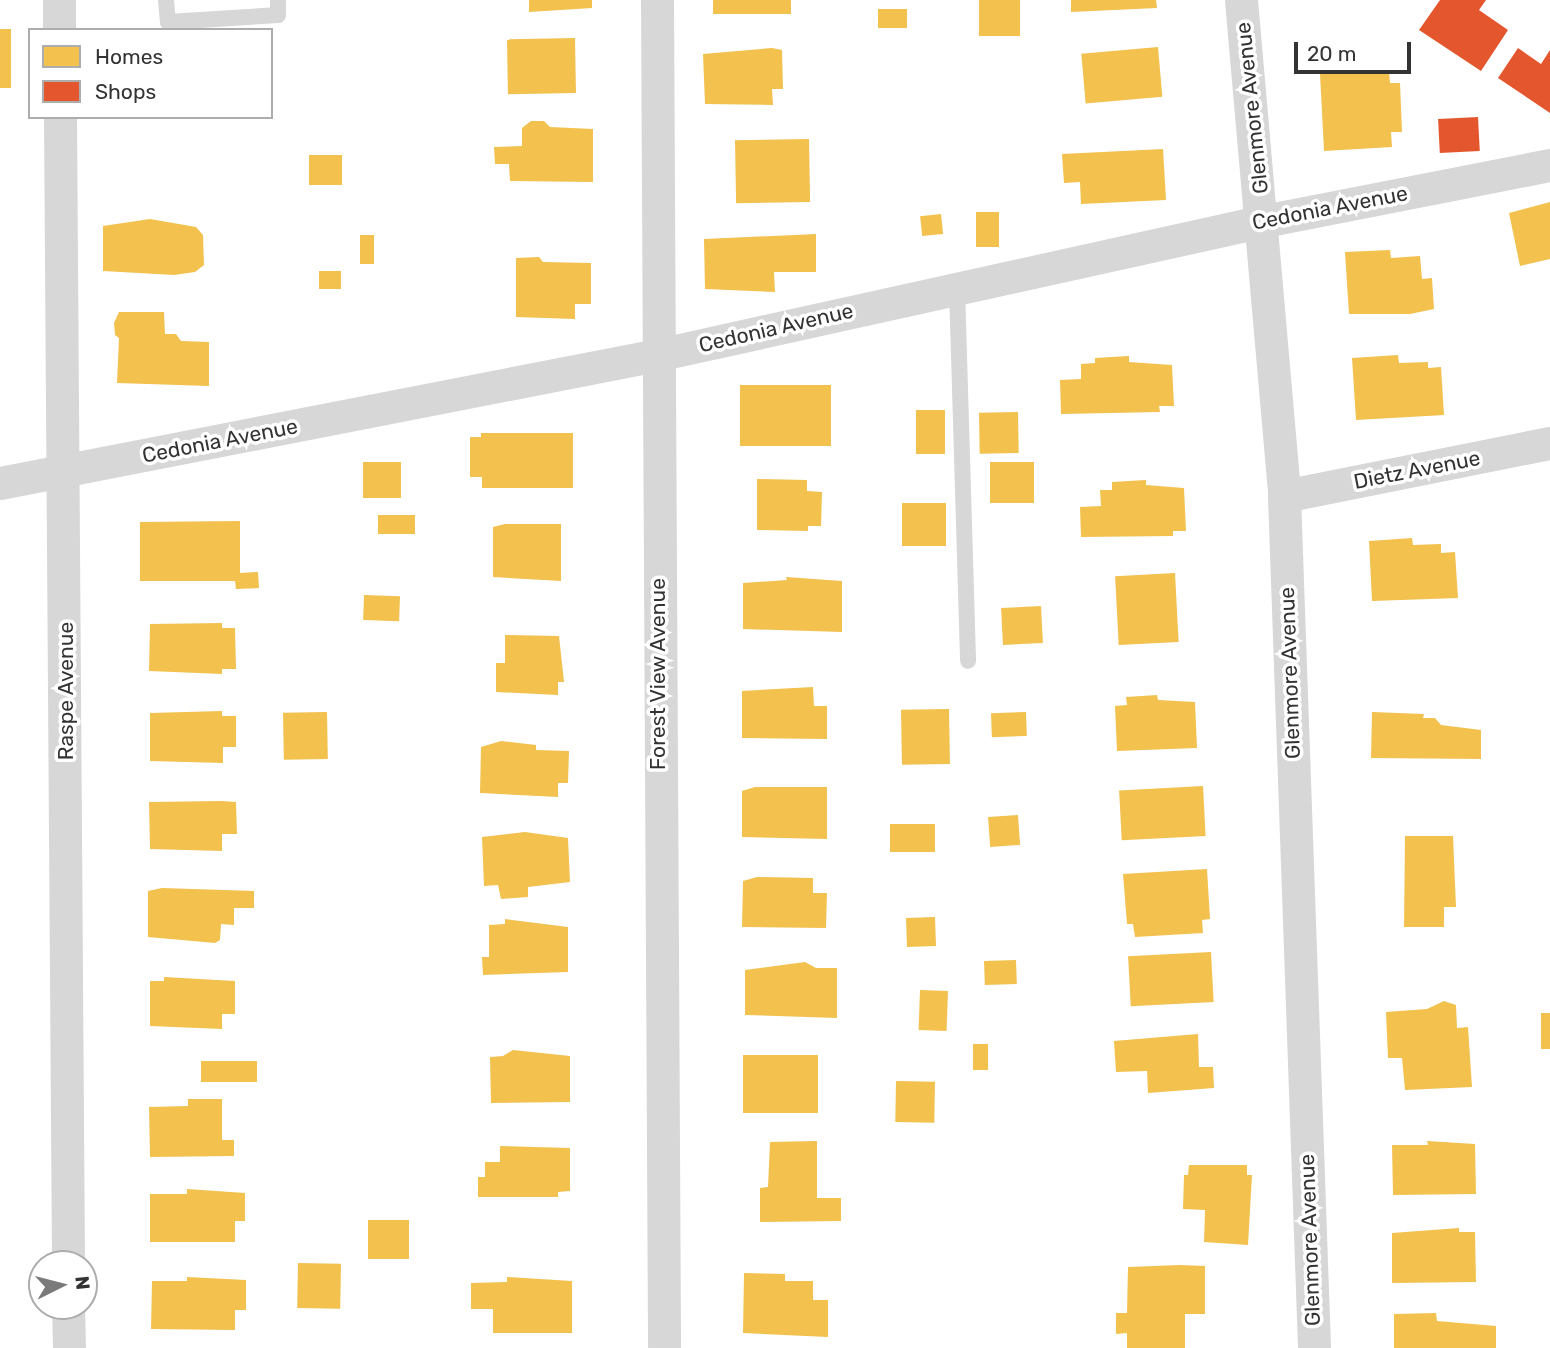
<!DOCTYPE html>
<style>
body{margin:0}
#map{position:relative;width:1550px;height:1348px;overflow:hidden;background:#fff;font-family:Rubik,sans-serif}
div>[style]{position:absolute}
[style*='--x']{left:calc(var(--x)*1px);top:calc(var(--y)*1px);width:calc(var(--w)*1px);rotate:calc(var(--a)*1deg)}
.homes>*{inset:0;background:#f2c14e;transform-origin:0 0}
.shops>*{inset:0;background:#e4572e;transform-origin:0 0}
.service>*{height:16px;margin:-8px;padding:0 8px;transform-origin:8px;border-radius:8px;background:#d7d7d7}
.minor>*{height:33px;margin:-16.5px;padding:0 16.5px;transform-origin:16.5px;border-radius:16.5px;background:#d7d7d7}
span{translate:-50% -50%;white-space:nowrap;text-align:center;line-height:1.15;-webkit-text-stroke:7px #fff;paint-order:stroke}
.street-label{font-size:21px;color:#333}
.legend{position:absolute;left:28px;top:28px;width:245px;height:91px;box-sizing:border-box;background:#fff;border:2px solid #adadad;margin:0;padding:9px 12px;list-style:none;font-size:21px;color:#333}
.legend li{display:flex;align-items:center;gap:14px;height:35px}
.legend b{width:35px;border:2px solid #adadad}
.north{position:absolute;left:28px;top:1250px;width:70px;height:70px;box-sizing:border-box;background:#fff;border:2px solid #adadad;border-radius:50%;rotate:84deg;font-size:19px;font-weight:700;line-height:28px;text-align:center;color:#333}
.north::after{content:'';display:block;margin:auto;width:24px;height:32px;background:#7a7a7a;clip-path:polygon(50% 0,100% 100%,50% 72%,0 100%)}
.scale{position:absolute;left:1294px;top:42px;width:117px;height:32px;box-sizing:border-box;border:4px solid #333;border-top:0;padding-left:9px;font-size:21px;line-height:24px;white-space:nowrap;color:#333;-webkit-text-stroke:5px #fff;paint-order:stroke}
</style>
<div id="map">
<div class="homes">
<i style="clip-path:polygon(529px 0,592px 0,592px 8px,529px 12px)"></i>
<i style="left:713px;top:0;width:78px;height:14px"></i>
<i style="left:979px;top:0;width:41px;height:36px"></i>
<i style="clip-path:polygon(1071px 0,1156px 0,1157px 8px,1071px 12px)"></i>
<i style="left:878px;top:9px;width:29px;height:19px"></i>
<i style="left:0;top:29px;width:11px;height:59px"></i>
<i style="left:575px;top:38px;width:55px;height:68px;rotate:89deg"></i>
<i style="left:1158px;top:47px;width:50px;height:77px;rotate:85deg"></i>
<i style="clip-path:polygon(772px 48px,782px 50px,783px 89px,772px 89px,773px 105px,705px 104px,703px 54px)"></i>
<i style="clip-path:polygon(1389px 71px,1390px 83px,1400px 83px,1402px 132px,1391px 132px,1392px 147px,1324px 151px,1320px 74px)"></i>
<i style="clip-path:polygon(531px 121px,544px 121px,550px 127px,593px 129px,593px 182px,510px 181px,509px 164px,495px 164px,494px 147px,522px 146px,522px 128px)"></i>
<i style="left:809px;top:139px;width:63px;height:74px;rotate:89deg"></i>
<i style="clip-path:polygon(1163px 149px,1166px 200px,1081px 204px,1080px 182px,1064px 183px,1062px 154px)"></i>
<i style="left:309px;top:155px;width:33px;height:30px"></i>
<i style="clip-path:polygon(1550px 202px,1550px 259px,1520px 266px,1509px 213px)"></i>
<i style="left:976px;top:212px;width:23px;height:35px"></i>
<i style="left:941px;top:214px;width:20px;height:21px;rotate:84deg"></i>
<i style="clip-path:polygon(150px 219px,196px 227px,203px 235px,204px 265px,195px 272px,174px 275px,103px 271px,103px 226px)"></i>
<i style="clip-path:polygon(816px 234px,816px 272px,774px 272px,775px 292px,705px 289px,704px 239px)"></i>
<i style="left:360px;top:235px;width:14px;height:29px"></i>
<i style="clip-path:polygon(1390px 250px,1391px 258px,1420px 256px,1422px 279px,1432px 278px,1434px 309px,1410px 314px,1349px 314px,1345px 252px)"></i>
<i style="clip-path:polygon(539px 257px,543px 262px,591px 263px,591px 304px,575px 304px,575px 319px,516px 317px,516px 258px)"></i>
<i style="left:319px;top:271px;width:22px;height:18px"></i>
<i style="clip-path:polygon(119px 312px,164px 312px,165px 334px,176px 334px,181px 341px,209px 342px,209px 386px,117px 383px,119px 338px,115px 335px,114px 323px)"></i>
<i style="clip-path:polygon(1398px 355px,1399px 363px,1428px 362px,1428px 368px,1441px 367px,1444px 415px,1356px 420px,1352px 358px)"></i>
<i style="clip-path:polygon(1129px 356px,1129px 362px,1172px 365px,1174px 406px,1159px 406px,1160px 412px,1061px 414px,1060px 380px,1081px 379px,1081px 364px,1095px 363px,1095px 358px)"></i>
<i style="left:740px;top:385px;width:91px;height:61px"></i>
<i style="left:916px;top:410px;width:29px;height:44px"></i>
<i style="left:1018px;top:412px;width:41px;height:39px;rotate:89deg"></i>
<i style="clip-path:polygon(481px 433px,573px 433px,573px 488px,482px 488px,482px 477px,470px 477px,470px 437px,481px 437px)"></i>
<i style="left:363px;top:462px;width:38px;height:36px"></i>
<i style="left:990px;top:462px;width:44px;height:41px"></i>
<i style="clip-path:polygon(757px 479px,807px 480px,807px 491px,822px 492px,821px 526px,808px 526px,808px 531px,757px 530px)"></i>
<i style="clip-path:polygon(1146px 480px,1146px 485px,1184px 488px,1186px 531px,1173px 531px,1173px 536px,1081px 537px,1080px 507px,1101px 506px,1100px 490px,1112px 490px,1112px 482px)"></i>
<i style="left:902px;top:503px;width:44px;height:43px"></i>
<i style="left:415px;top:515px;width:19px;height:37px;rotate:90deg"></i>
<i style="clip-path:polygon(240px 521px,240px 573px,258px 572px,259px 588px,236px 589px,235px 581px,140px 581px,140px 522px)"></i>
<i style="clip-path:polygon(505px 524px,561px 524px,561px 581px,493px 577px,493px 527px)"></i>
<i style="clip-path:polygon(1412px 538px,1413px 545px,1441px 544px,1441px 553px,1455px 552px,1458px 598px,1372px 601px,1369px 541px)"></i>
<i style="left:1175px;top:573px;width:69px;height:60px;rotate:87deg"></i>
<i style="clip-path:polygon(786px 577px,842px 581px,842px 632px,743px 629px,743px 583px,787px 580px)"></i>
<i style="left:364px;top:595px;width:36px;height:25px;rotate:2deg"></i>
<i style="left:1041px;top:606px;width:37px;height:40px;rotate:87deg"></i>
<i style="clip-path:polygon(222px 623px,222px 628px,235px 628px,236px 669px,222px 669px,222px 674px,149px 671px,150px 624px)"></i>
<i style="clip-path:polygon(505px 635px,559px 636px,564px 682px,558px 682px,558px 695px,496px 692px,496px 663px,505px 663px)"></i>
<i style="clip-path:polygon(813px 687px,814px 706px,827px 706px,827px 739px,742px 738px,742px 691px)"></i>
<i style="clip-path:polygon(1157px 695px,1158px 700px,1195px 702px,1197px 748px,1117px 751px,1115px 706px,1127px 705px,1126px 697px)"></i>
<i style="left:949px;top:709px;width:55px;height:48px;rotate:89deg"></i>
<i style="clip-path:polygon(222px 711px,222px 716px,236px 716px,236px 747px,223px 747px,223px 763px,150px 761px,150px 713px)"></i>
<i style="left:327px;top:712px;width:47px;height:44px;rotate:89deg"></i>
<i style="left:1026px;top:712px;width:24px;height:35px;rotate:88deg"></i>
<i style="clip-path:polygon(1372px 712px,1424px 714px,1423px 718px,1435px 718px,1441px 725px,1481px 730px,1481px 759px,1371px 758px)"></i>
<i style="clip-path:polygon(501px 741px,536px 745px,536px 750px,569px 751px,568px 783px,558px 783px,558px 797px,480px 793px,481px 747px)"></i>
<i style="left:1203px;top:786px;width:50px;height:84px;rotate:87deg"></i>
<i style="clip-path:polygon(755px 787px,827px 787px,827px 839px,742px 837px,742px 791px)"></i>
<i style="clip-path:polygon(222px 801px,236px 802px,237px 834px,222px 834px,222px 851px,150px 849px,149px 802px)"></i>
<i style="left:1018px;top:815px;width:30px;height:30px;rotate:86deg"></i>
<i style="left:890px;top:824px;width:45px;height:28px"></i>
<i style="clip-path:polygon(525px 832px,568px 838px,570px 882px,528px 887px,528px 897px,501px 899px,498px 885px,484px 886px,482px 837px)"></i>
<i style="clip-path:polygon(1405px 836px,1453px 836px,1456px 907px,1444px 907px,1444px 927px,1404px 927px)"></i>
<i style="clip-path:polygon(1207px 869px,1210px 919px,1202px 920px,1203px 933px,1135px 937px,1133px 924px,1127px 924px,1123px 874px)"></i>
<i style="clip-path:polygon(757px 877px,813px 878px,813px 893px,827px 893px,826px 928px,742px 927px,743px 881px)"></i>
<i style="clip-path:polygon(162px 888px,254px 891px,254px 908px,234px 908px,234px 925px,221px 924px,220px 940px,215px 943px,148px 937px,148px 891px)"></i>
<i style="left:935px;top:917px;width:29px;height:29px;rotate:88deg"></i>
<i style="clip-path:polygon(505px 919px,568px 927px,568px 972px,483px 975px,482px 957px,489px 957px,489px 925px,505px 924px)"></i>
<i style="left:1211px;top:952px;width:50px;height:83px;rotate:87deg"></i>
<i style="left:1016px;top:960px;width:24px;height:32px;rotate:88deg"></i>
<i style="clip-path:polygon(805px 962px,816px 968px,837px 968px,837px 1018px,745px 1015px,745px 970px)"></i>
<i style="clip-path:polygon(164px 977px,235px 981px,235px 1014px,222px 1014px,222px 1029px,150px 1026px,150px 981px,164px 981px)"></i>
<i style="left:920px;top:990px;width:28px;height:40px;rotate:2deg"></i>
<i style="clip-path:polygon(1444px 1001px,1456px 1005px,1457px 1028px,1468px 1027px,1472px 1087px,1405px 1090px,1402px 1058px,1388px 1058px,1386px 1012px,1427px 1009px)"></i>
<i style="left:1550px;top:1013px;width:36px;height:9px;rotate:90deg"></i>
<i style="clip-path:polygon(1198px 1034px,1199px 1067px,1213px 1067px,1214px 1088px,1148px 1093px,1147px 1071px,1116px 1072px,1114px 1041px)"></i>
<i style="left:988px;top:1044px;width:26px;height:15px;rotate:90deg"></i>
<i style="clip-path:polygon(513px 1050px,570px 1056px,570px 1102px,491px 1103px,490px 1057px,503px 1056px)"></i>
<i style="left:743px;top:1055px;width:75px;height:58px"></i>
<i style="left:201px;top:1061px;width:56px;height:21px"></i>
<i style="left:896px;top:1081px;width:39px;height:41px;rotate:1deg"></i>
<i style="clip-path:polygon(188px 1099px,222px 1099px,222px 1140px,234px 1140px,234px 1156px,150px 1157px,149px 1107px,188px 1106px)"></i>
<i style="clip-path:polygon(817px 1141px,817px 1198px,841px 1198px,841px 1221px,760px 1222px,760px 1188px,768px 1187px,770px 1142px)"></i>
<i style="clip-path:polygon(1427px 1141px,1475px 1144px,1476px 1194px,1393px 1195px,1392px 1145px,1428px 1145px)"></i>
<i style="clip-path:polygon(500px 1146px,570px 1148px,570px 1191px,558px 1192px,558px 1197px,478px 1197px,478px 1177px,485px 1177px,485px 1162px,500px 1162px)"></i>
<i style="clip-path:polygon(1189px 1165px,1247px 1165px,1247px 1175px,1252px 1175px,1248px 1245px,1204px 1242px,1205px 1210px,1183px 1209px,1184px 1175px,1188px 1175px)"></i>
<i style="clip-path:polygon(187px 1189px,245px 1193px,245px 1221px,235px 1221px,235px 1242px,150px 1242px,150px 1194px,187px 1194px)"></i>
<i style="left:368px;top:1220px;width:41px;height:39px"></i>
<i style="clip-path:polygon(1459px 1228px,1459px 1232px,1475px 1232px,1476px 1282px,1392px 1283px,1392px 1233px)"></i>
<i style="left:298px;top:1263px;width:43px;height:45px;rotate:1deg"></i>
<i style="clip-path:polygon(1180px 1265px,1205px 1266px,1205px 1314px,1185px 1314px,1185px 1348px,1127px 1348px,1127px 1333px,1116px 1334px,1116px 1313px,1127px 1313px,1128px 1267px)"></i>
<i style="clip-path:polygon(744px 1273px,785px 1274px,785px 1281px,813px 1281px,813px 1300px,828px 1300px,828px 1337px,743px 1333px)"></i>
<i style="clip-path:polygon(187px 1277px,246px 1280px,246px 1310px,235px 1310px,235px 1330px,151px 1329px,152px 1281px,187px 1281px)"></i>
<i style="clip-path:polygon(507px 1277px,572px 1281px,572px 1333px,493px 1333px,493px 1309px,471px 1309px,471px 1283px,507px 1282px)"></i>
<i style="clip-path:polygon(1436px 1313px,1437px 1321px,1496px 1326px,1496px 1348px,1394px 1348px,1394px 1314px)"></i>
</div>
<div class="shops">
<i style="clip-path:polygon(1440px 0,1486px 0,1479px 10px,1508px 30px,1481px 71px,1419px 30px)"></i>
<i style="clip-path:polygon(1518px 48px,1541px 64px,1550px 50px,1550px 113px,1498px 78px)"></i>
<i style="left:1478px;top:117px;width:34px;height:40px;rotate:87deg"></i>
</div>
<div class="service">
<i style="--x:166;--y:0;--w:22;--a:85"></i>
<i style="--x:168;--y:22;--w:110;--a:-3.6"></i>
<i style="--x:278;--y:15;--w:15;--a:-90"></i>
<i style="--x:957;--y:288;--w:373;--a:88.3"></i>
</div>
<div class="minor">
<i style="--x:59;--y:0;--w:30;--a:90"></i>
<i style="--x:657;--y:0;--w:1348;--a:89.7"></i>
<i style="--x:1241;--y:0;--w:498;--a:85"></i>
<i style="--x:1284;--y:496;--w:853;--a:87.98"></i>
<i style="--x:60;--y:117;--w:1147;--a:89.6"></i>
<i style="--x:0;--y:483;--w:669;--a:-11.02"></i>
<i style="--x:657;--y:355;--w:622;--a:-12.45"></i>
<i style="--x:1264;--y:221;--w:291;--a:-11.1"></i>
<i style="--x:1284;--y:496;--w:271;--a:-11.3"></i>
<i style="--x:68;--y:1306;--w:42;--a:88.6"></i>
</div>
<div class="street-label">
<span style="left:1252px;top:108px;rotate:-96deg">Glenmore Avenue</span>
<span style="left:1330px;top:208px;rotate:-11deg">Cedonia Avenue</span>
<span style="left:776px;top:328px;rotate:-13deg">Cedonia Avenue</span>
<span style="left:220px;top:441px;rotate:-11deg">Cedonia Avenue</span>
<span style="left:1417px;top:470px;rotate:-11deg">Dietz Avenue</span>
<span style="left:1290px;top:673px;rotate:-92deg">Glenmore Avenue</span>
<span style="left:658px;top:674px;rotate:-90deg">Forest View Avenue</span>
<span style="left:66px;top:691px;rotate:-90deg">Raspe Avenue</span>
<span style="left:1310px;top:1240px;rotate:-92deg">Glenmore Avenue</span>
</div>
<ul class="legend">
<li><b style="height:19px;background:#f2c14e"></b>Homes</li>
<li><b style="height:19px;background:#e4572e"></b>Shops</li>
</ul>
<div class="north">N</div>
<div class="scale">20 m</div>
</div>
